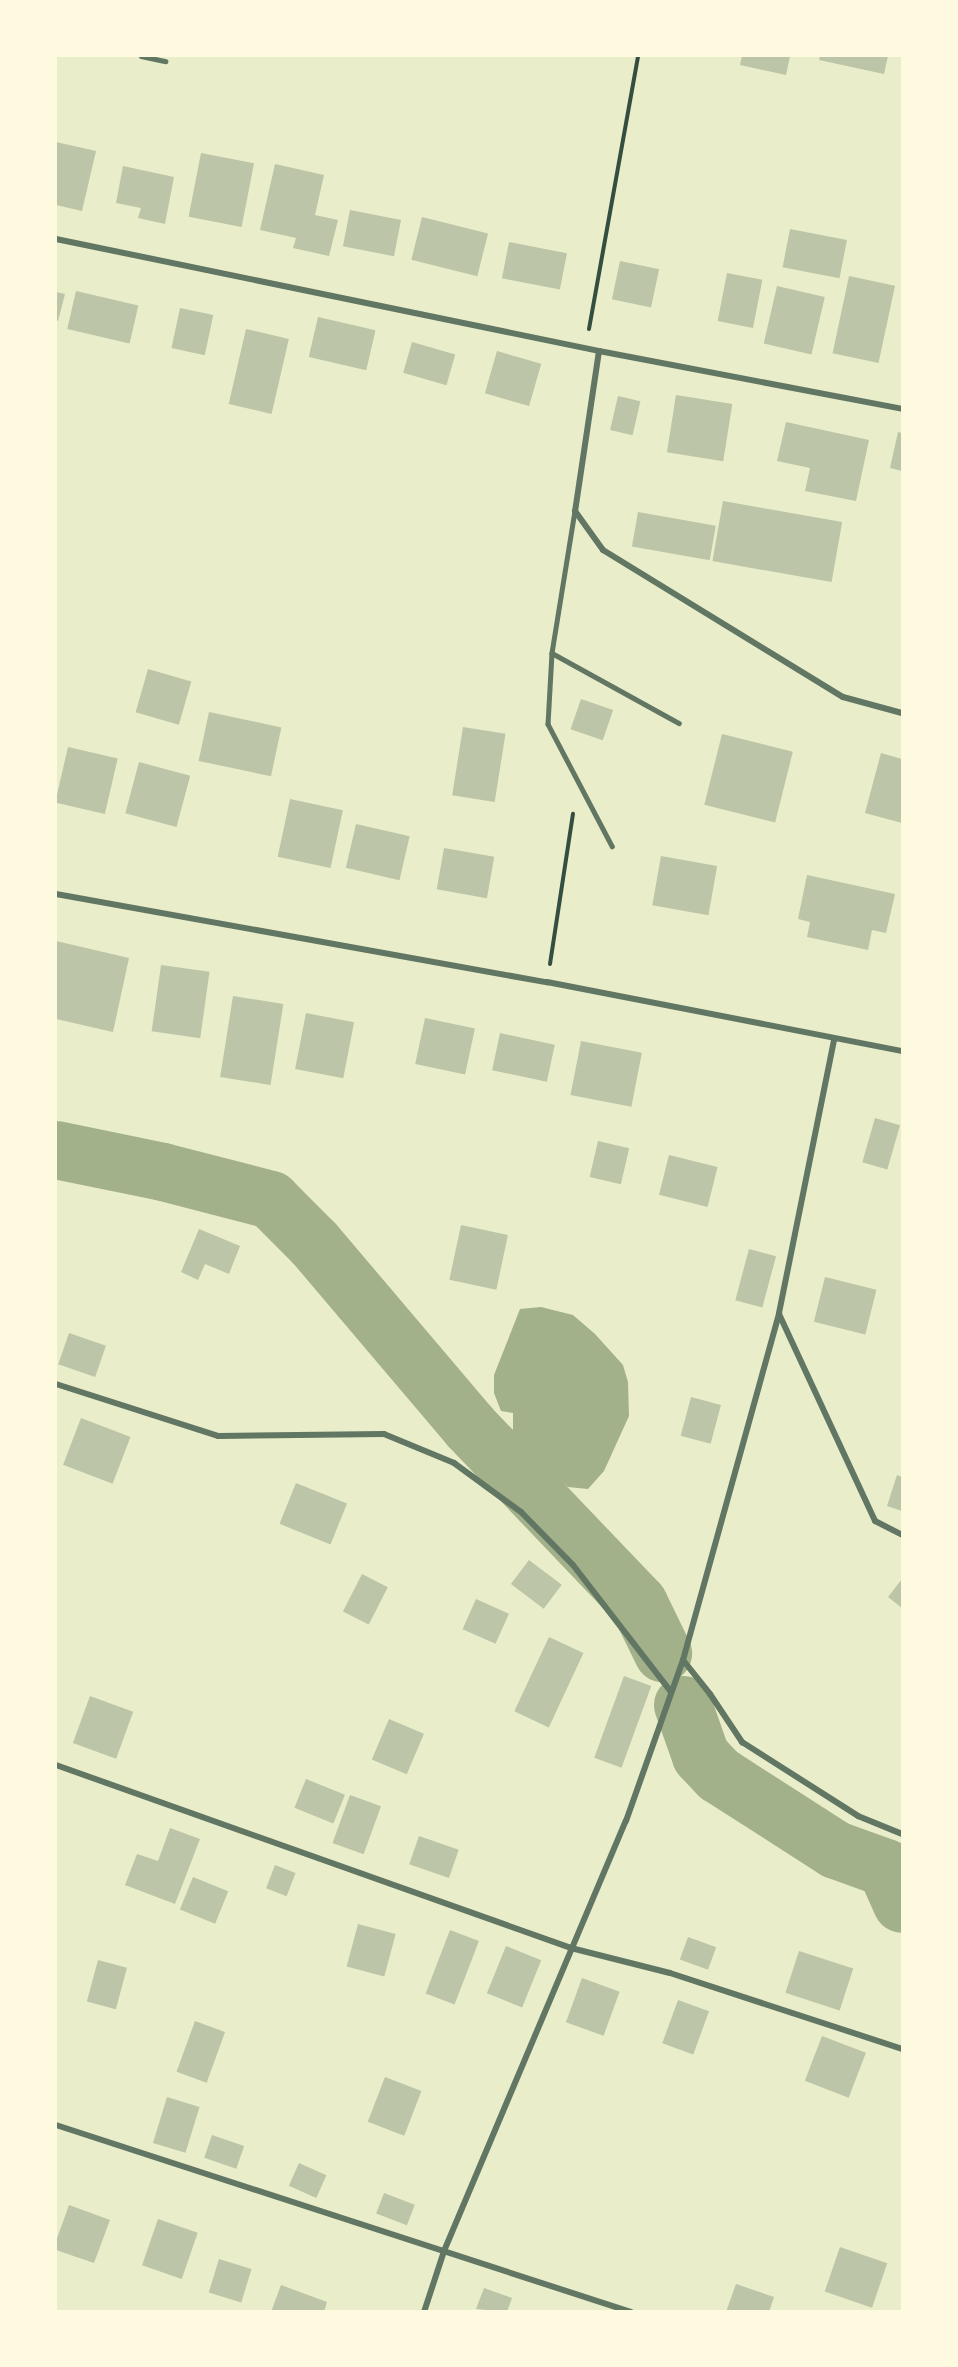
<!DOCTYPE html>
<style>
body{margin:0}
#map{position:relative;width:958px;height:2367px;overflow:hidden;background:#e9edc9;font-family:"Golos Text",sans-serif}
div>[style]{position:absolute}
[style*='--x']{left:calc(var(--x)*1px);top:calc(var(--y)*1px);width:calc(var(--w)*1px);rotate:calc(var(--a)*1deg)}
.water>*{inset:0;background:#a3b18a}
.river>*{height:58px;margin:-29px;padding:0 29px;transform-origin:29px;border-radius:29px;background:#a3b18a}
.building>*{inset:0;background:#bcc5a7;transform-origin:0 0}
.path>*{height:4px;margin:-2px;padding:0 2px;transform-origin:2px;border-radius:2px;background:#344e41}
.service>*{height:4.5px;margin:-2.25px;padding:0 2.25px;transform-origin:2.25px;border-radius:2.25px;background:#617663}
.minor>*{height:6px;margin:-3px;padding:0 3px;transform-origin:3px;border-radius:3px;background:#617663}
span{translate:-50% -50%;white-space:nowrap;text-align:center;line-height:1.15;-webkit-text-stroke:4.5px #fefae0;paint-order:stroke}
.frame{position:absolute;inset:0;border:57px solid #fefae0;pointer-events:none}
</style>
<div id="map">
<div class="water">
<i style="clip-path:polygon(541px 1307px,573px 1315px,595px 1334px,623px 1365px,628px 1382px,629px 1416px,604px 1471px,588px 1489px,568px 1487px,513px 1440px,513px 1413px,501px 1411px,494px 1393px,494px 1375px,520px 1309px)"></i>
</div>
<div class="river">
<i style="--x:56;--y:1150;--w:109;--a:11.6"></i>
<i style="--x:163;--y:1172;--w:112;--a:14.5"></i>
<i style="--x:271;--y:1200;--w:61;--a:45"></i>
<i style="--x:314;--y:1243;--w:241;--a:49.7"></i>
<i style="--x:470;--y:1427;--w:245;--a:46.3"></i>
<i style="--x:639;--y:1604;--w:55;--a:63.9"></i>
<i style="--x:683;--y:1705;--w:54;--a:70.6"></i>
<i style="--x:701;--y:1756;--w:26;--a:47"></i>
<i style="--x:719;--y:1775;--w:139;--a:32.7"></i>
<i style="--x:836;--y:1850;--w:53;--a:19.8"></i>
<i style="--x:886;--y:1868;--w:39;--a:66"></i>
</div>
<div class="building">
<i style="clip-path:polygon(742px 56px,790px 56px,786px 75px,740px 65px)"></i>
<i style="clip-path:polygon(820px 56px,888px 56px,884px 74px,819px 60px)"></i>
<i style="clip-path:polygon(56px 142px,96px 151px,82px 211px,56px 205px)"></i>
<i style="left:201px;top:153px;width:54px;height:65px;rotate:11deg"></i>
<i style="clip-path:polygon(275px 164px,324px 175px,315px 215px,338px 220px,329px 256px,293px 248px,296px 238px,260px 230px)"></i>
<i style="clip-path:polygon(123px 166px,174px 177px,165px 224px,138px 218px,141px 208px,116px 203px)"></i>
<i style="left:350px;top:210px;width:52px;height:37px;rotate:11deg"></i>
<i style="left:422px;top:217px;width:68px;height:44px;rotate:14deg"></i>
<i style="left:790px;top:229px;width:58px;height:39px;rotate:11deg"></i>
<i style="left:509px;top:242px;width:59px;height:37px;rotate:11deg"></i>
<i style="left:620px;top:261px;width:40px;height:39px;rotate:12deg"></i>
<i style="left:727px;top:273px;width:36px;height:49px;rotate:11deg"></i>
<i style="left:849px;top:276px;width:47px;height:79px;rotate:12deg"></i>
<i style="left:777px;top:286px;width:49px;height:59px;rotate:13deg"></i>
<i style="left:76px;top:291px;width:64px;height:39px;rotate:13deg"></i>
<i style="clip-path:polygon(56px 292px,65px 294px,58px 321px,56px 320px)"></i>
<i style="left:180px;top:308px;width:34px;height:41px;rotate:12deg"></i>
<i style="left:318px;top:317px;width:59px;height:41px;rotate:13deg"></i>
<i style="left:246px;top:329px;width:44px;height:77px;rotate:13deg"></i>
<i style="left:412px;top:342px;width:45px;height:32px;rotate:16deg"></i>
<i style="left:497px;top:351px;width:46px;height:44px;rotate:16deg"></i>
<i style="left:676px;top:395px;width:57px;height:58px;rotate:9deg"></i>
<i style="left:618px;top:396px;width:23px;height:35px;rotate:13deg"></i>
<i style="clip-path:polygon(786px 422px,869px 440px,856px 501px,805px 491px,810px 468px,777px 461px)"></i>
<i style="clip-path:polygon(898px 432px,902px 433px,902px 471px,890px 468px)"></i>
<i style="left:723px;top:501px;width:121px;height:61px;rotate:10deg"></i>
<i style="left:638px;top:512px;width:79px;height:35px;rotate:10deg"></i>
<i style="left:148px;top:669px;width:45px;height:45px;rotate:16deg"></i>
<i style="left:581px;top:699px;width:34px;height:32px;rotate:19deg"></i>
<i style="left:209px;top:712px;width:74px;height:50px;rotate:12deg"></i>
<i style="left:463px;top:727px;width:43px;height:69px;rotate:9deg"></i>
<i style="left:722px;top:734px;width:73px;height:73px;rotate:14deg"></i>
<i style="left:68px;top:747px;width:51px;height:57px;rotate:13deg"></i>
<i style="clip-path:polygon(881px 753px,902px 759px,902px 823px,865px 813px)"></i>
<i style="left:139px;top:762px;width:53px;height:53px;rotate:15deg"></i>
<i style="left:290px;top:799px;width:54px;height:59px;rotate:12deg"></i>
<i style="left:356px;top:824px;width:55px;height:45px;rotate:13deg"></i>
<i style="left:444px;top:848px;width:51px;height:42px;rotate:10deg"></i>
<i style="left:661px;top:856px;width:57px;height:50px;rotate:10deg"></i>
<i style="clip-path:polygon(807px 875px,895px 894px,886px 933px,872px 930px,868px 950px,807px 937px,810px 922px,798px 919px)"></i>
<i style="clip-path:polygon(56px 941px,129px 958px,113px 1032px,56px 1019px)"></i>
<i style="left:161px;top:965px;width:49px;height:67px;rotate:8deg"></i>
<i style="left:233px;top:996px;width:51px;height:82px;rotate:9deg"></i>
<i style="left:306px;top:1013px;width:49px;height:57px;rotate:11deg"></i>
<i style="left:425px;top:1018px;width:51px;height:47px;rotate:12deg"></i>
<i style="left:500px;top:1033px;width:56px;height:38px;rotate:12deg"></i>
<i style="left:581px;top:1041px;width:62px;height:55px;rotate:11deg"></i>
<i style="left:875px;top:1118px;width:26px;height:46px;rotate:16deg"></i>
<i style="left:598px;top:1141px;width:32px;height:37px;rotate:13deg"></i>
<i style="left:669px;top:1155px;width:50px;height:41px;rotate:14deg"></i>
<i style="left:461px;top:1225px;width:48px;height:56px;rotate:12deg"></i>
<i style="clip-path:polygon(199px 1229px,240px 1246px,229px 1274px,205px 1264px,198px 1280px,181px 1272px)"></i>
<i style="left:749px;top:1249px;width:28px;height:53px;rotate:15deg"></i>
<i style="left:825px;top:1277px;width:53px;height:46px;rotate:14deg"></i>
<i style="left:69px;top:1333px;width:39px;height:33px;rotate:19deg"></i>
<i style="left:691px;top:1397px;width:31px;height:40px;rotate:15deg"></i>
<i style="left:81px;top:1418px;width:53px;height:50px;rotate:21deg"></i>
<i style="clip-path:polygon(897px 1475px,902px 1477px,902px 1511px,887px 1506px)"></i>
<i style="left:296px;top:1483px;width:55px;height:44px;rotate:22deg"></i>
<i style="left:529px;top:1560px;width:41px;height:30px;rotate:37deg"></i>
<i style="left:362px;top:1574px;width:29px;height:42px;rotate:27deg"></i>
<i style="clip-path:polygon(902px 1579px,902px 1608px,888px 1597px)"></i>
<i style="left:476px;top:1599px;width:36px;height:33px;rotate:24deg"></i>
<i style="left:549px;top:1637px;width:38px;height:82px;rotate:25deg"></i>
<i style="left:624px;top:1676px;width:29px;height:87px;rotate:20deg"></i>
<i style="left:90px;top:1696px;width:46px;height:50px;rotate:20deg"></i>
<i style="left:389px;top:1719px;width:38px;height:44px;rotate:23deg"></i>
<i style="left:306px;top:1779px;width:42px;height:31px;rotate:22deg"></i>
<i style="left:350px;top:1795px;width:33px;height:51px;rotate:20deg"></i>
<i style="clip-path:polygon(170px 1828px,200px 1839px,175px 1904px,125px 1885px,137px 1854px,158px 1861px)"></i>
<i style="left:419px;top:1836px;width:42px;height:30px;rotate:19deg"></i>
<i style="left:275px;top:1865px;width:22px;height:25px;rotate:21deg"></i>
<i style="left:193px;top:1877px;width:38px;height:35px;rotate:22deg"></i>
<i style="left:358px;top:1924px;width:39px;height:44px;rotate:15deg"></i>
<i style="left:450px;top:1930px;width:31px;height:68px;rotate:21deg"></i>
<i style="left:688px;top:1937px;width:30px;height:24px;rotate:20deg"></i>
<i style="left:506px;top:1946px;width:38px;height:51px;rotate:22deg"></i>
<i style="left:799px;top:1951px;width:57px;height:44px;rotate:18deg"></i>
<i style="left:98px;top:1960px;width:30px;height:43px;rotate:15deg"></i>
<i style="left:582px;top:1978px;width:40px;height:47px;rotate:20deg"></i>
<i style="left:678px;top:2000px;width:33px;height:46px;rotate:20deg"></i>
<i style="left:195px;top:2021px;width:32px;height:54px;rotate:20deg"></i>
<i style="left:822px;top:2036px;width:47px;height:48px;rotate:21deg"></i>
<i style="left:385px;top:2077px;width:39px;height:48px;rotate:21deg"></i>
<i style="left:167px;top:2097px;width:34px;height:48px;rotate:17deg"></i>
<i style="left:212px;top:2135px;width:34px;height:24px;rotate:19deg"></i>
<i style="left:299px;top:2163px;width:30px;height:25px;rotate:24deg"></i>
<i style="left:384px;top:2193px;width:33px;height:22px;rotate:21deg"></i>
<i style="clip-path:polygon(69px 2205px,110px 2220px,94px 2263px,56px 2250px,56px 2241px)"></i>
<i style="left:158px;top:2219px;width:42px;height:49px;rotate:19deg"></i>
<i style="left:840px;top:2247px;width:50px;height:47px;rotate:19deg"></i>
<i style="left:219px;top:2259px;width:34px;height:35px;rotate:17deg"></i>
<i style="clip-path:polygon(736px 2284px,774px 2297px,769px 2312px,726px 2312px)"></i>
<i style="clip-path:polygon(281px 2285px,327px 2302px,324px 2312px,271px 2312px)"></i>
<i style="clip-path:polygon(484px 2288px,512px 2298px,507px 2312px,476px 2309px)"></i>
</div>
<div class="path">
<i style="--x:589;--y:329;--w:277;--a:-79.8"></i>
<i style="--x:550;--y:964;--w:152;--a:-81.3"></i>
</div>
<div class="service">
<i style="--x:141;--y:56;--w:25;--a:12"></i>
<i style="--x:575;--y:511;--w:144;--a:99.2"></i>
<i style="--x:552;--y:653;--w:71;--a:93.2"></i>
<i style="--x:548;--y:724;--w:138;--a:62.3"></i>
<i style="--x:552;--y:653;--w:145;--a:28.9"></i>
</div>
<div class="minor">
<i style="--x:56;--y:239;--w:554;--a:11.65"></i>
<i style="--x:599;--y:351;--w:309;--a:10.8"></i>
<i style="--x:599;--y:351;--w:162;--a:98.5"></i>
<i style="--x:575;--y:511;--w:48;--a:54.3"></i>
<i style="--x:603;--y:550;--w:281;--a:31.5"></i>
<i style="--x:843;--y:697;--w:61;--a:15.2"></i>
<i style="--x:56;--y:894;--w:499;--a:10.2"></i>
<i style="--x:547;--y:982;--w:362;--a:11"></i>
<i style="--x:779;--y:1314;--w:228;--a:65.1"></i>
<i style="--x:875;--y:1521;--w:30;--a:27"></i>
<i style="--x:56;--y:1384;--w:170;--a:17.8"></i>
<i style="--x:218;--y:1436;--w:166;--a:-0.7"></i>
<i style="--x:384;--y:1434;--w:76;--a:22.5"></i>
<i style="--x:454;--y:1463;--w:83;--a:36.2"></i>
<i style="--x:521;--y:1512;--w:74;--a:45.5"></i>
<i style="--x:573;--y:1565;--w:160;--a:52.3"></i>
<i style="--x:683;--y:1660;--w:43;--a:51.5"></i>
<i style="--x:710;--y:1694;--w:58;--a:56.3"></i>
<i style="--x:742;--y:1742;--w:138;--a:32.5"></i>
<i style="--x:858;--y:1816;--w:48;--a:22.2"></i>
<i style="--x:56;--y:1765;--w:547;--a:19.56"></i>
<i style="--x:571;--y:1948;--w:102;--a:14.2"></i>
<i style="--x:670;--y:1973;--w:244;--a:18.1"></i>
<i style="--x:56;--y:2125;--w:605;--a:18.02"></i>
<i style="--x:424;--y:2312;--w:64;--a:-71.8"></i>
<i style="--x:444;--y:2251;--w:467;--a:-67.1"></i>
<i style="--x:626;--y:1821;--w:171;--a:-70.5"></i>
<i style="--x:683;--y:1660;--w:360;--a:-74.5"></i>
<i style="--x:779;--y:1313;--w:279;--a:-78.6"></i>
</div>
<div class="frame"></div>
</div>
